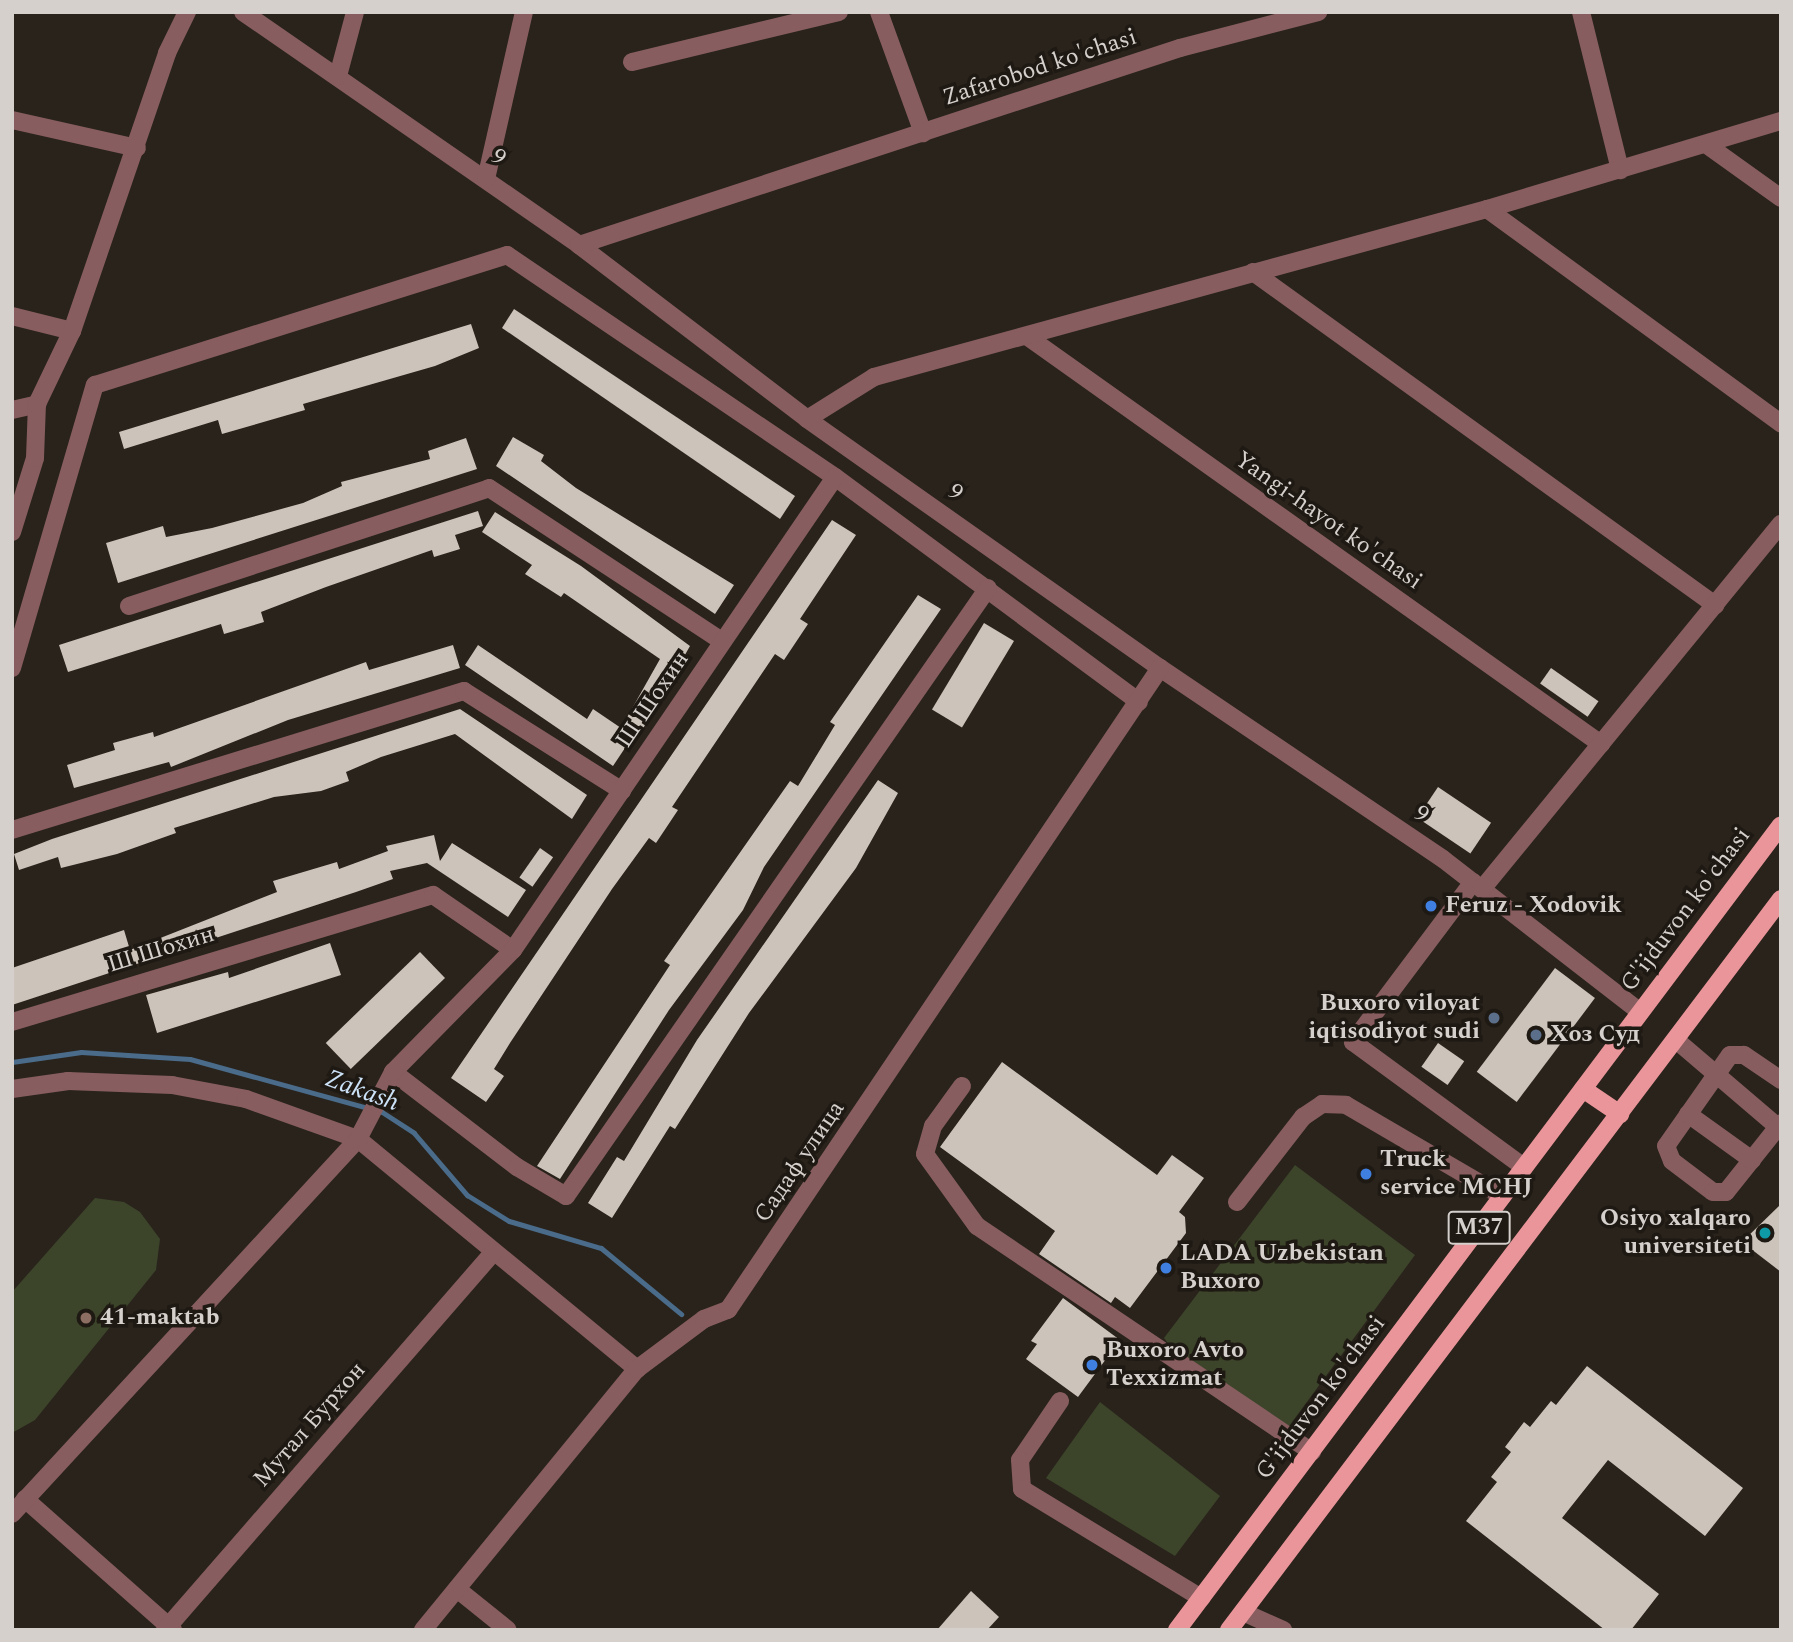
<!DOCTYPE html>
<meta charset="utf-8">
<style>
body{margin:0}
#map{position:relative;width:1793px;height:1642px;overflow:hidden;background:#29231c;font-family:Spectral,serif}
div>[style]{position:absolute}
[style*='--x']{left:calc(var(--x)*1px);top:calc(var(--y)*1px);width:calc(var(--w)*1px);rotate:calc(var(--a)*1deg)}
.green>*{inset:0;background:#3c452a}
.stream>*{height:5px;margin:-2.5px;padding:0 2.5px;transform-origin:2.5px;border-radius:2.5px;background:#4a6b89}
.building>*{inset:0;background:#ccc3ba;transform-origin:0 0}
.minor>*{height:18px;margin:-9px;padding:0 9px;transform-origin:9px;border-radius:9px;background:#875d5f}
.major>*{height:18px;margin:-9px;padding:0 9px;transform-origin:9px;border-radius:9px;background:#ea959a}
.dots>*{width:19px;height:19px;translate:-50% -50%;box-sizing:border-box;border:4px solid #1f1913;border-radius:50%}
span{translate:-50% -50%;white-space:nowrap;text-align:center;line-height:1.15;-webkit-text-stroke:7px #1f1913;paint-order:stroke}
.shield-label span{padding:2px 5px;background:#1f1913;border:2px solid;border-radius:5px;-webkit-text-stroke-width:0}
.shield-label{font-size:23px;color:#d5d0cc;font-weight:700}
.street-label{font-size:24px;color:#d5d0cc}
.poi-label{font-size:24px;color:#d5d0cc;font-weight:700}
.left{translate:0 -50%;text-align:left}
.right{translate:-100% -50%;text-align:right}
.water-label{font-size:26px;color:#cce2f7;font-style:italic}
.frame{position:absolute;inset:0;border:14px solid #d5d0cc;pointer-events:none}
</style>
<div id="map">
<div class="green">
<i style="clip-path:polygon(1295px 1165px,1415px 1255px,1287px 1429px,1174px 1351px,1164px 1338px)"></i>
<i style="clip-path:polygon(95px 1198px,124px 1202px,140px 1212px,160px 1239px,156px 1270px,35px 1420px,12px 1433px,12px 1292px)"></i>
<i style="clip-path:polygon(1100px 1402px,1220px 1496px,1175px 1556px,1046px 1478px)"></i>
</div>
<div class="stream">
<i style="--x:12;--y:1062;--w:70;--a:-8.2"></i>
<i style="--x:81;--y:1052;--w:109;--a:3.7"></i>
<i style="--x:190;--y:1059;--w:199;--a:15.4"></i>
<i style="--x:382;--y:1112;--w:38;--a:33"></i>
<i style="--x:414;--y:1133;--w:82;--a:49.5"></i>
<i style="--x:467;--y:1195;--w:49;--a:31.8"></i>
<i style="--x:509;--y:1221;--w:96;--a:16.4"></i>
<i style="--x:601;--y:1248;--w:104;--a:39.5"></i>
</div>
<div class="building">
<i style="clip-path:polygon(514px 309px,795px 496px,780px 519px,502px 328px)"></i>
<i style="clip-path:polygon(471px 324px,479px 348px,435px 366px,303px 404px,305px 410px,222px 434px,218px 420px,124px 449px,119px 432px)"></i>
<i style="clip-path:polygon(513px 437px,544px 455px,541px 461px,576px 488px,734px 585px,715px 614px,496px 466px)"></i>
<i style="clip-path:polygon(466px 438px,477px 469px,118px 583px,106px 543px,163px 526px,166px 537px,212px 528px,303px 503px,342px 486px,341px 482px,430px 459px,428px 451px)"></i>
<i style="clip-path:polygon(478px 511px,483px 526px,455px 535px,460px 549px,434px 557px,432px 550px,326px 587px,261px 612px,264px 622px,224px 634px,221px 624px,68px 672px,59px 645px)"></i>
<i style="clip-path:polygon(495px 512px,581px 566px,690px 646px,641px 732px,637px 730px,613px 766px,465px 665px,478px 645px,587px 719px,593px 709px,621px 728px,660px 659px,564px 593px,561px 597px,525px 574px,532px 565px,482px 532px)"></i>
<i style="clip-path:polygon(832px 520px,856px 535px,800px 619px,808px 624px,784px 660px,775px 654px,672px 807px,678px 810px,656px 843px,649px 838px,612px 889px,510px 1043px,494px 1069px,504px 1076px,486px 1102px,451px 1078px)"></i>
<i style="clip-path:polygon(918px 595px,941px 609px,764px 867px,743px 910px,669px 1010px,560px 1179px,537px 1166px,670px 965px,664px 961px,790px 781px,798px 786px,835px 725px,830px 722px)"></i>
<i style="left:984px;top:623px;width:35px;height:101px;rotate:31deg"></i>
<i style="clip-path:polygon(453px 645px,460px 668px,288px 720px,171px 767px,169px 762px,74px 788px,67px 765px,115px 750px,113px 743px,153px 732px,154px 737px,366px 662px,369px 670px)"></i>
<i style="left:1551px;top:668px;width:58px;height:19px;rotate:35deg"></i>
<i style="clip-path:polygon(460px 709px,587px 795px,572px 819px,455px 734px,381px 757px,346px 772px,349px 781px,321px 791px,274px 797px,174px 828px,176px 833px,117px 854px,61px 868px,58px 857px,19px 870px,14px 854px,52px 839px)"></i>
<i style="clip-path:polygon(878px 780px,898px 793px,856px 868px,749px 1013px,675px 1129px,670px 1126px,612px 1218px,588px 1203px,617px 1157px,624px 1161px,697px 1040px)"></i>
<i style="left:1438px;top:787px;width:64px;height:37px;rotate:34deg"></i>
<i style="clip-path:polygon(434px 835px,440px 861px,452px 843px,526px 890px,508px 917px,427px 863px,390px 871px,393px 879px,356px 892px,12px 1005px,12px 968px,124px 930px,130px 950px,277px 892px,273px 881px,337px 862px,339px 869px,388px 851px,386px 846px)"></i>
<i style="left:540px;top:848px;width:16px;height:36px;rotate:35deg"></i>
<i style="clip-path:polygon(330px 943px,341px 975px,157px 1033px,146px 995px,228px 972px,229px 978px)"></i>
<i style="left:420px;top:952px;width:36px;height:131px;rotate:46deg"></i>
<i style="left:1555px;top:968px;width:50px;height:130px;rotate:37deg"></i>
<i style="left:1438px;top:1043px;width:32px;height:29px;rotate:35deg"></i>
<i style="clip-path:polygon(1002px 1062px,1157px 1175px,1172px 1155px,1204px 1178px,1179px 1212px,1185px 1217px,1186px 1233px,1130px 1308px,1115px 1297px,1111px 1303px,1039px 1254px,1055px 1231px,940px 1147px)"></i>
<i style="clip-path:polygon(1781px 1204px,1781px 1272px,1742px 1242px)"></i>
<i style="clip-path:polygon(1063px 1298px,1120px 1340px,1078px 1397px,1026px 1359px,1037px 1344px,1031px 1341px)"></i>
<i style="clip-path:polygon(1587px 1366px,1743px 1488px,1705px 1536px,1608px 1460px,1562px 1518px,1659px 1594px,1631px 1630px,1605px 1630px,1466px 1521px,1497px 1482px,1491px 1477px,1511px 1452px,1505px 1447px,1524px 1422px,1530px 1427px,1551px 1401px,1556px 1405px)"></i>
<i style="clip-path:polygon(971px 1591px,999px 1617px,987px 1630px,937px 1630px)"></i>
</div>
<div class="minor">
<i style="--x:243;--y:12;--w:409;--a:34.7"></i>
<i style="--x:579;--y:245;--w:287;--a:37.3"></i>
<i style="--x:807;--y:419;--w:432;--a:35.2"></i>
<i style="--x:1160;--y:668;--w:341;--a:34"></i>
<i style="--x:1443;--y:859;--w:249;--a:37.8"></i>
<i style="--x:879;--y:12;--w:129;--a:70"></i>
<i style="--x:1581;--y:12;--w:163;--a:76.1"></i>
<i style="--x:632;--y:62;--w:213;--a:-13.6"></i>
<i style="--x:338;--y:76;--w:66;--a:-75.1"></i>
<i style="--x:12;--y:120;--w:128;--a:12.6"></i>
<i style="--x:1707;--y:145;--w:91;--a:35.6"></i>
<i style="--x:486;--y:179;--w:171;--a:-77.2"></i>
<i style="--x:1487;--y:209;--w:364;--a:36.1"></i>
<i style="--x:579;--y:245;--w:632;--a:-18.15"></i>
<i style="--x:1180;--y:48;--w:143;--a:-14.6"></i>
<i style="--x:1253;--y:272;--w:570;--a:35.78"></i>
<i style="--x:12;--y:316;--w:62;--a:14"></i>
<i style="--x:1028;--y:337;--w:703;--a:35.39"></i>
<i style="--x:12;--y:410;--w:26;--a:-13"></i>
<i style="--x:807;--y:419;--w:79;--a:-32.1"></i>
<i style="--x:874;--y:377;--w:636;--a:-15.33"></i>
<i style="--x:1487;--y:209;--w:307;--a:-16.7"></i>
<i style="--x:12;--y:532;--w:77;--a:-72.7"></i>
<i style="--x:35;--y:458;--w:54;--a:-87.9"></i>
<i style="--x:37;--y:404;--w:81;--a:-64.4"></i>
<i style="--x:72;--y:331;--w:294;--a:-71.1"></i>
<i style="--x:167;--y:53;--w:46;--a:-64"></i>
<i style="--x:129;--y:606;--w:379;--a:-18.1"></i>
<i style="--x:489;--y:488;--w:279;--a:33.3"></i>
<i style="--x:12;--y:668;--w:295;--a:-73.7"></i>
<i style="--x:95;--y:385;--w:432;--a:-17.5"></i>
<i style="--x:507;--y:255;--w:396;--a:34.1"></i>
<i style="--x:835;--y:477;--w:378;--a:36.5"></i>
<i style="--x:12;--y:830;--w:473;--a:-17.1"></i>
<i style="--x:464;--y:691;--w:187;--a:32.3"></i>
<i style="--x:1473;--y:882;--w:200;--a:126.9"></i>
<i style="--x:1353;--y:1042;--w:212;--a:36.2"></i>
<i style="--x:1482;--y:889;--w:472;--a:-50.7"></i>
<i style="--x:12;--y:1022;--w:440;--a:-16.8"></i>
<i style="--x:433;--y:895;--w:97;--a:34.5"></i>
<i style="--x:1676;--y:1040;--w:134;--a:40.5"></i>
<i style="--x:393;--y:1072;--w:156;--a:37.5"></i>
<i style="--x:517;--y:1167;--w:57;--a:30.6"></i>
<i style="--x:566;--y:1196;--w:740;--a:-55.24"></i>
<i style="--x:1781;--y:1080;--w:45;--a:-146"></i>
<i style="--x:1744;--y:1055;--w:14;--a:180"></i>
<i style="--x:1730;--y:1055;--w:111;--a:125.1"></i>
<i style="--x:1666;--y:1146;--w:16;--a:68"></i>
<i style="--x:1672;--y:1161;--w:51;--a:37.1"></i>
<i style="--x:1713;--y:1192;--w:13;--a:0"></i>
<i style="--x:1726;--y:1192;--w:88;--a:-51.4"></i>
<i style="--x:962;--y:1086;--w:49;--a:125.9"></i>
<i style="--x:933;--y:1126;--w:29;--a:106"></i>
<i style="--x:925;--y:1154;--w:89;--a:54.2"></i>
<i style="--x:977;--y:1226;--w:404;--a:34"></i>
<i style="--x:12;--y:1089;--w:57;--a:-8.1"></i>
<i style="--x:68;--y:1081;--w:104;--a:2.2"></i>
<i style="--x:172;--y:1085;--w:75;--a:10.7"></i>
<i style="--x:246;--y:1099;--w:119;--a:19.7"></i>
<i style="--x:358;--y:1139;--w:362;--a:39.5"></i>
<i style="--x:1688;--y:1114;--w:79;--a:35.7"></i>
<i style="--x:1237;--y:1202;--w:108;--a:-52.2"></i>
<i style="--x:1303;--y:1117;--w:23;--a:-34"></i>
<i style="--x:1322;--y:1104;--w:24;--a:2"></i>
<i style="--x:1346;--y:1105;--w:181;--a:30.3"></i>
<i style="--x:1060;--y:1401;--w:71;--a:124.1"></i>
<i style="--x:1020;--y:1460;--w:29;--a:86"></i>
<i style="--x:1022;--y:1489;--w:210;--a:31.3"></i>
<i style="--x:25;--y:1499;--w:198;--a:41.5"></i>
<i style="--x:12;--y:1514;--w:510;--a:-47.3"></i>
<i style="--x:358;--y:1139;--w:76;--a:-62.4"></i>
<i style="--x:393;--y:1072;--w:171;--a:-45.5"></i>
<i style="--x:513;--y:950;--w:572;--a:-55.75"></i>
<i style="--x:457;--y:1589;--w:65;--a:38.8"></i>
<i style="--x:1243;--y:1612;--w:44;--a:24.2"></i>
<i style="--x:165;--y:1630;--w:500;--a:-49"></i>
<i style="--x:423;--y:1630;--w:338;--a:-50.7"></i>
<i style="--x:637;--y:1369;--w:84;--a:-36.7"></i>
<i style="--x:704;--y:1319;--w:26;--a:-21"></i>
<i style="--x:728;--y:1310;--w:774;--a:-56.06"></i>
</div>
<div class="major">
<i style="--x:1583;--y:1089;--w:45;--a:34"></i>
<i style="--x:1177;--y:1630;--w:1006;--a:-53.12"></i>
<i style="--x:1229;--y:1630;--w:916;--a:-52.94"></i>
</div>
<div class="dots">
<i style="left:1431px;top:906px;background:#3f7fe0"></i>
<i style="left:1494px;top:1018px;background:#5c6f8a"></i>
<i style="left:1536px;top:1035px;background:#5c6f8a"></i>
<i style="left:1366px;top:1174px;background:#3f7fe0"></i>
<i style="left:1765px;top:1233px;background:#0f9aa8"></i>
<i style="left:1166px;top:1268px;background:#3f7fe0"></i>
<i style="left:86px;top:1318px;background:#8d6e63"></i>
<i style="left:1092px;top:1365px;background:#3f7fe0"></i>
</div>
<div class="shield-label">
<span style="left:1479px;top:1228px">M37</span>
</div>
<div class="street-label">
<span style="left:1040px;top:68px;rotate:-18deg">Zafarobod ko'chasi</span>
<span style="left:498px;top:158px;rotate:35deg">9</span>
<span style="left:955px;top:493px;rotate:35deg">9</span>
<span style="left:1328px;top:521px;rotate:35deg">Yangi-hayot ko'chasi</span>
<span style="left:653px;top:700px;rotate:-56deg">Ш Шохин</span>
<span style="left:1421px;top:815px;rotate:34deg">9</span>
<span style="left:1686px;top:910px;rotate:-53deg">G'ijduvon ko'chasi</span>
<span style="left:161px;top:950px;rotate:-17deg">Ш Шохин</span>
<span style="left:800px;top:1162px;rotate:-56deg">Садаф улица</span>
<span style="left:1321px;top:1398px;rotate:-53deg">G'ijduvon ko'chasi</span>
<span style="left:310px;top:1425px;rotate:-49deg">Мутал Бурхон</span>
</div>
<div class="poi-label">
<span class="left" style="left:1445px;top:906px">Feruz - Xodovik</span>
<span class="right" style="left:1480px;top:1018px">Buxoro viloyat<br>iqtisodiyot sudi</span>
<span class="left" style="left:1550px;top:1035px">Хоз Суд</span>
<span class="left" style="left:1380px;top:1174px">Truck<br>service MCHJ</span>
<span class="right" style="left:1751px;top:1233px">Osiyo xalqaro<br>universiteti</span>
<span class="left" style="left:1180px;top:1268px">LADA Uzbekistan<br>Buxoro</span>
<span class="left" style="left:100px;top:1318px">41-maktab</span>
<span class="left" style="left:1106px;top:1365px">Buxoro Avto<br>Texxizmat</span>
</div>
<div class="water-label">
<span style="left:362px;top:1091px;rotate:20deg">Zakash</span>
</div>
<div class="frame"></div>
</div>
